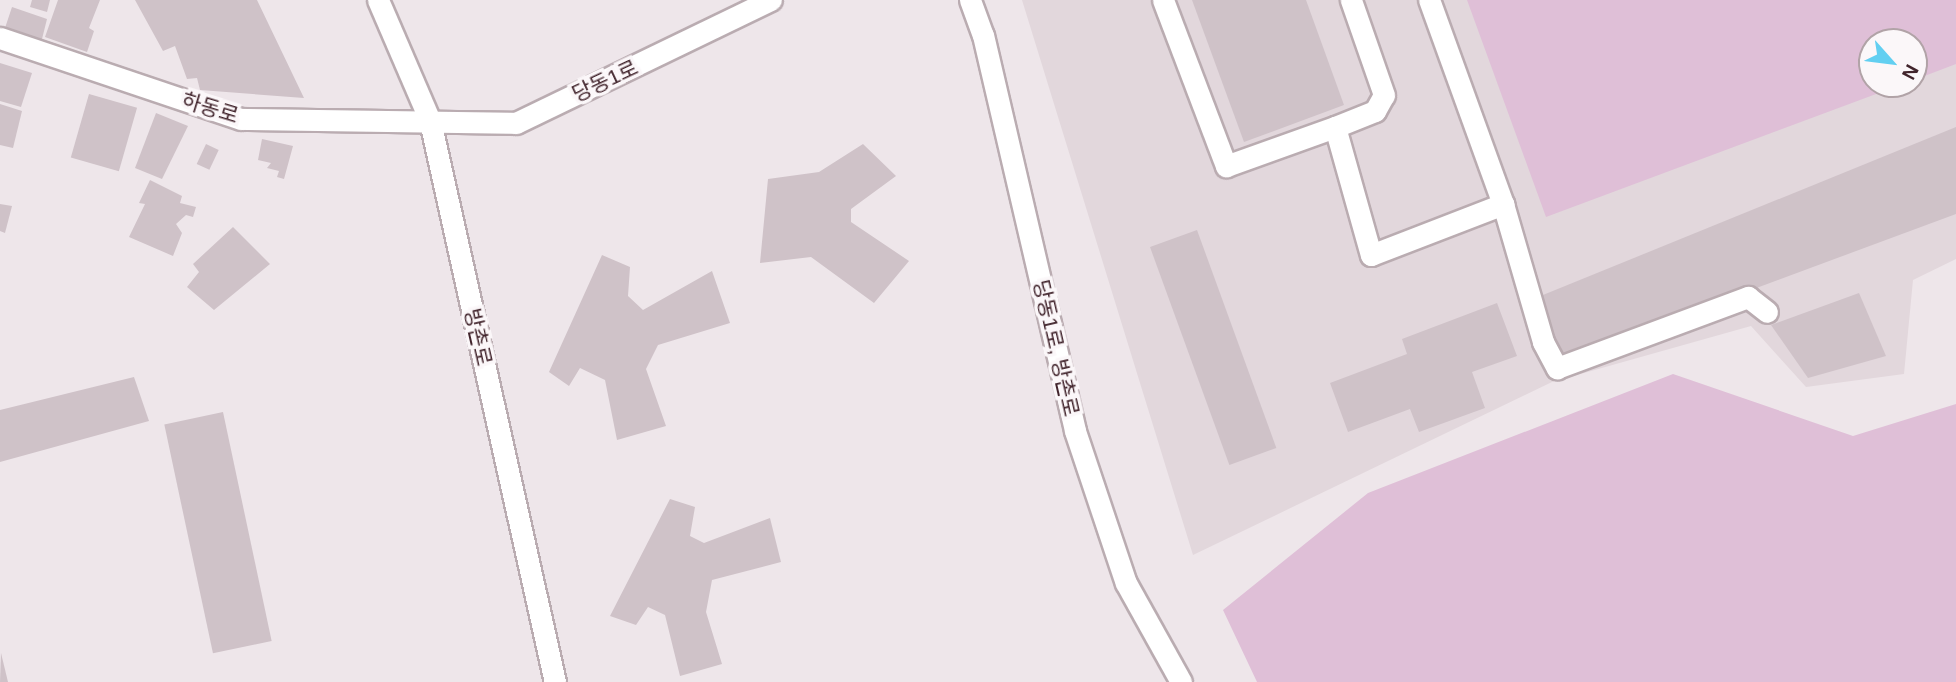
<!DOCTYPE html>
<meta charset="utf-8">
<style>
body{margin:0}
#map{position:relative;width:1956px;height:682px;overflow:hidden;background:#eee6ea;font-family:Helvetica,"Noto Sans KR",sans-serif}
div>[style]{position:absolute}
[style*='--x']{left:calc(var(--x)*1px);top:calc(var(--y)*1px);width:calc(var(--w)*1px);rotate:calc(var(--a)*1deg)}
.built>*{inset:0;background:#e2d7dc}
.green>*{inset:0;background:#dfbfd7}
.building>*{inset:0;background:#cfc2c8;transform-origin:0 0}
.roads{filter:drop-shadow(2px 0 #baacb1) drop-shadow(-2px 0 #baacb1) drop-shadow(0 2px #baacb1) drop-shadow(0 -2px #baacb1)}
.minor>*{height:21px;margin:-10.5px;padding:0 10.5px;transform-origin:10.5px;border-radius:10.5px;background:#fff}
span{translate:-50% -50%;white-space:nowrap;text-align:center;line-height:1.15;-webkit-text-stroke:7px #fbf7f9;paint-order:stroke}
.street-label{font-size:21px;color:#41242c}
.north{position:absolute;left:1858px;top:28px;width:70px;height:70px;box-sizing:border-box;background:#fbf7f9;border:2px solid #b1a3a7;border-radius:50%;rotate:118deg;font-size:19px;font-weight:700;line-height:28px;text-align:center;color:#41242c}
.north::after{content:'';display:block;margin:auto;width:24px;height:32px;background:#62cff1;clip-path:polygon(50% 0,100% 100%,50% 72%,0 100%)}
</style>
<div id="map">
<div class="built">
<i style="clip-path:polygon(evenodd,1022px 0,1956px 0,1956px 259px,1913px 280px,1904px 374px,1806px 387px,1751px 326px,1552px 382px,1193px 555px,1022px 0,1872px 42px,1914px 42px,1914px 84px,1872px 84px,1872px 42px)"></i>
</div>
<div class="green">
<i style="clip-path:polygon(1467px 0,1956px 0,1956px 64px,1914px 80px,1914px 42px,1872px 42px,1872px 84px,1903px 84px,1546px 217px)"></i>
<i style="clip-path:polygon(1673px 374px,1853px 436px,1956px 404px,1956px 682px,1257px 682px,1223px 610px,1368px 493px)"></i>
</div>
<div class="building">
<i style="clip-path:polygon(32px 0,50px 0,47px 12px,30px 7px)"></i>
<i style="clip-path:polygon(58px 0,100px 0,89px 28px,94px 31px,87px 52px,45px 37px)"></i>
<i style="clip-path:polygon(135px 0,257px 0,304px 98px,200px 90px,197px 78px,187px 79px,175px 46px,163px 51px)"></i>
<i style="clip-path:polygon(1192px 0,1306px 0,1344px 105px,1244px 142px)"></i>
<i style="clip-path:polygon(12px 7px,47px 19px,41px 43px,5px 28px)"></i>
<i style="clip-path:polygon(0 63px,32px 73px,21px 107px,0 101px)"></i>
<i style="left:89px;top:94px;width:50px;height:66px;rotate:16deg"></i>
<i style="clip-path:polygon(0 104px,22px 111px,13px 148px,0 145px)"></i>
<i style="clip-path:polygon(156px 113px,188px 126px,162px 179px,135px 168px)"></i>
<i style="clip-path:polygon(1956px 127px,1956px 214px,1562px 360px,1538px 297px)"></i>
<i style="clip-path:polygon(262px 139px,293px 146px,284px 179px,277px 177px,279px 171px,267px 168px,271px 163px,258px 160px)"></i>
<i style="left:206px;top:144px;width:14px;height:22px;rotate:25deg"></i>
<i style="clip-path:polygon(863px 144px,896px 176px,851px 209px,851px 222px,909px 261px,874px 303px,811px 257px,760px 263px,768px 179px,819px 172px)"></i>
<i style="clip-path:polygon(150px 180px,182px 196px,180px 203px,196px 207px,193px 217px,186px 215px,176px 224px,182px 233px,173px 256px,129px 237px,145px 204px,139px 203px)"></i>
<i style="clip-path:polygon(0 204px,12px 206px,5px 233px,0 231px)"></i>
<i style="clip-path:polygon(233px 227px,270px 264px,214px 310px,187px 287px,199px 272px,193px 264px)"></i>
<i style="left:1197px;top:230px;width:232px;height:50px;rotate:70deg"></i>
<i style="clip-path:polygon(602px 255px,630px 267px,628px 296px,643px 310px,712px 271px,730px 323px,658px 345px,646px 369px,666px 426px,617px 440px,605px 380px,580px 368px,569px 386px,549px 372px)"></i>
<i style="clip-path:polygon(1859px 293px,1886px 356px,1808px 378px,1771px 325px)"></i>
<i style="clip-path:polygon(1497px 303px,1517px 356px,1472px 372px,1485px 408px,1419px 432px,1410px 409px,1348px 432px,1330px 383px,1407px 354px,1402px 339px)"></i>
<i style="clip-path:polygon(134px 377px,149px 421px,0 462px,0 410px)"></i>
<i style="left:223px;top:412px;width:234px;height:60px;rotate:78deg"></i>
<i style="clip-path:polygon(670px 499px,695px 507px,690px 536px,704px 543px,770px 518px,781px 562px,712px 580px,706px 612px,722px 664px,680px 676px,665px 615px,648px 607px,636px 625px,610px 616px)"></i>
<i style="clip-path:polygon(1px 653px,8px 682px,0 682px)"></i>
</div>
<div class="roads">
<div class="minor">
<i style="--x:378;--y:0;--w:132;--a:66.7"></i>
<i style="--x:430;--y:121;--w:575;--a:77.44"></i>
<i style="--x:970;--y:0;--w:37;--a:70"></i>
<i style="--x:983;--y:35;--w:407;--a:76.9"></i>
<i style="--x:1075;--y:431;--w:160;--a:71.5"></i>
<i style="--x:1126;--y:583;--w:113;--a:60.9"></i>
<i style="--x:1163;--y:0;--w:178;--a:69.2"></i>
<i style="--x:1226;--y:166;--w:116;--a:-19.7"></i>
<i style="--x:1335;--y:127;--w:133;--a:74.3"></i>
<i style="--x:1371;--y:255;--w:142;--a:-21.1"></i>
<i style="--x:1503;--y:204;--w:217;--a:-109.9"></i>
<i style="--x:0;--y:38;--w:254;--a:18.6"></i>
<i style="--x:241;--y:119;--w:275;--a:0.8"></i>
<i style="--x:516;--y:123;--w:283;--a:-25.8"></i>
<i style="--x:1335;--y:127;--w:43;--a:-21.8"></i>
<i style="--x:1375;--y:111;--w:18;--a:-61"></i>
<i style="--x:1384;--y:95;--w:101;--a:-109.2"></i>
<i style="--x:1503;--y:204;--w:144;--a:73.8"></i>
<i style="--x:1543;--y:342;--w:30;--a:62"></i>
<i style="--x:1557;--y:368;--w:204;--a:-20.4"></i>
<i style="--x:1748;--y:297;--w:24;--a:38"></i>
</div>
</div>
<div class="street-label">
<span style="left:605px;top:81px;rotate:-25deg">당동1로</span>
<span style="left:210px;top:108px;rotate:17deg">하동로</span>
<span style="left:478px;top:337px;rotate:77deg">방촌로</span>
<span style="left:1056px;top:348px;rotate:77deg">당동1로, 방촌로</span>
</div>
<div class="north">N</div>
</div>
